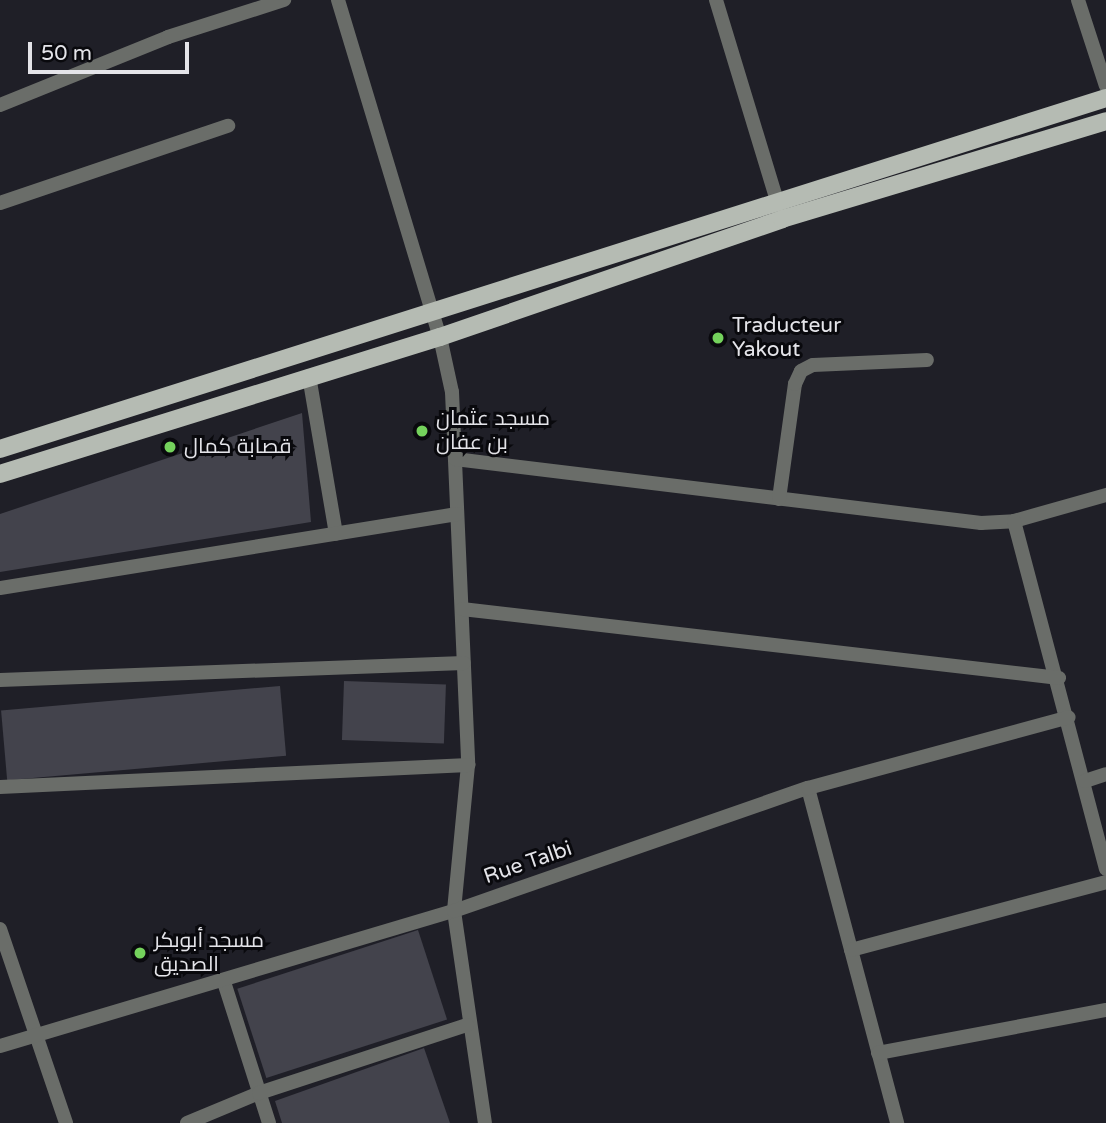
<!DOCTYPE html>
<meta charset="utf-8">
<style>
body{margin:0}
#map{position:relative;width:1106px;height:1123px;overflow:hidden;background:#1f1f27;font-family:"Varela Round",Cairo,sans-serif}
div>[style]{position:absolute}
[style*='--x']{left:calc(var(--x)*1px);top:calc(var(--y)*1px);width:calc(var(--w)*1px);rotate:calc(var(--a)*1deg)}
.building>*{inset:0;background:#43434c;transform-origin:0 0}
.street>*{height:14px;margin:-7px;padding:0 7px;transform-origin:7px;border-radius:7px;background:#6a6d69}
.primary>*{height:18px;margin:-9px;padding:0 9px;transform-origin:9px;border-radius:9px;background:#b5bbb3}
.dots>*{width:19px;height:19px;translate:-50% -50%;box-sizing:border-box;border:4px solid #09090d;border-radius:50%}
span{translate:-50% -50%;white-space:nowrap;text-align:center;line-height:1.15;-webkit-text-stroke:6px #09090d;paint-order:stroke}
.poi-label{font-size:21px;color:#e4e4e9}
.left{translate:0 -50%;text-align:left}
.street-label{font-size:21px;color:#e4e4e9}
.scale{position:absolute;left:28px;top:42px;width:161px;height:32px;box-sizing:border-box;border:4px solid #e4e4e9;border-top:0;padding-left:9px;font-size:21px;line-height:24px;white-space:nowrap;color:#e4e4e9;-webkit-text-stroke:5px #09090d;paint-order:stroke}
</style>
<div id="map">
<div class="building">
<i style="clip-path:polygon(302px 413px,311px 522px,0 572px,0 514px)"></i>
<i style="left:344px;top:681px;width:102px;height:59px;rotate:2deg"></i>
<i style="left:280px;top:686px;width:70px;height:280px;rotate:85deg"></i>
<i style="left:418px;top:930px;width:94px;height:190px;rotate:72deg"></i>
<i style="clip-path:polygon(424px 1048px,450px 1123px,282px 1123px,275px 1101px)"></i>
</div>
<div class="street">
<i style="--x:338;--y:0;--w:352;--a:73.2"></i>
<i style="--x:440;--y:337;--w:56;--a:77.7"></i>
<i style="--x:452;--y:392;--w:373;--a:87.5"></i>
<i style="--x:468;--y:765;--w:147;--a:95.5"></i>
<i style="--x:454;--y:911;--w:214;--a:81.7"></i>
<i style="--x:716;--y:0;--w:220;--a:73.1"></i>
<i style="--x:1078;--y:0;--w:90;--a:72"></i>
<i style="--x:0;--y:105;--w:181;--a:-22"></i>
<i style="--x:168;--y:37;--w:122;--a:-17.7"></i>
<i style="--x:0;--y:203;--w:241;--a:-18.7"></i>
<i style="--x:309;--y:376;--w:160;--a:80.3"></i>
<i style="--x:455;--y:459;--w:530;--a:6.94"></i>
<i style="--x:981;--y:523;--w:33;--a:-3"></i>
<i style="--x:1014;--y:521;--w:96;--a:-15.8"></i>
<i style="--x:779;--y:499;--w:116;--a:-82.1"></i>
<i style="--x:795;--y:384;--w:14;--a:-65"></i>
<i style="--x:801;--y:371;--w:13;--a:-27"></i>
<i style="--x:813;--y:365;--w:114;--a:-2.5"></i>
<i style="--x:1014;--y:521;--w:360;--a:75.2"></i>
<i style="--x:0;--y:588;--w:463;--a:-9.2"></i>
<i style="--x:462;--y:609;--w:601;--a:6.59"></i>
<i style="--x:0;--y:680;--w:464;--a:-2.1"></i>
<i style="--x:1085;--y:781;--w:22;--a:-18"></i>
<i style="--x:0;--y:787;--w:469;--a:-2.7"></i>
<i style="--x:808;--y:788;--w:347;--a:75.1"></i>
<i style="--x:0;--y:929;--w:205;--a:71.2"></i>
<i style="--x:851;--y:950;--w:264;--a:-14.9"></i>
<i style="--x:224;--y:982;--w:148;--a:72.3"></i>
<i style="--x:0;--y:1046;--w:474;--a:-16.6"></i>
<i style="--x:454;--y:911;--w:375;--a:-19.2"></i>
<i style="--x:808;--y:788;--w:270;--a:-15.2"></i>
<i style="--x:878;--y:1053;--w:232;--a:-10.7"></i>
<i style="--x:187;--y:1123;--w:78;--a:-22.6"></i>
<i style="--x:259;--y:1093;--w:219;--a:-18.1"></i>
</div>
<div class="primary">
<i style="--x:0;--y:449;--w:1160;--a:-17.61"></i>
<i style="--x:0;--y:474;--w:461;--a:-17.3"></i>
<i style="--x:440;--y:337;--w:362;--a:-19"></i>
<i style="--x:782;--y:219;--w:338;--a:-16.8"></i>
</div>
<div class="dots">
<i style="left:718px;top:338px;background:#74d25c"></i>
<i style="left:422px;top:431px;background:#74d25c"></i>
<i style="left:170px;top:447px;background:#74d25c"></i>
<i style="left:140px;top:953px;background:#74d25c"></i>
</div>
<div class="poi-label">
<span class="left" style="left:732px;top:338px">Traducteur<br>Yakout</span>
<span class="left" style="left:436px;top:431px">مسجد عثمان<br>بن عفان</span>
<span class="left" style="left:184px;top:447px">قصابة كمال</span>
<span class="left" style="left:154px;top:953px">مسجد أبوبكر<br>الصديق</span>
</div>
<div class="street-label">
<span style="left:528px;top:863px;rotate:-19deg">Rue Talbi</span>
</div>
<div class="scale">50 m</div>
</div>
